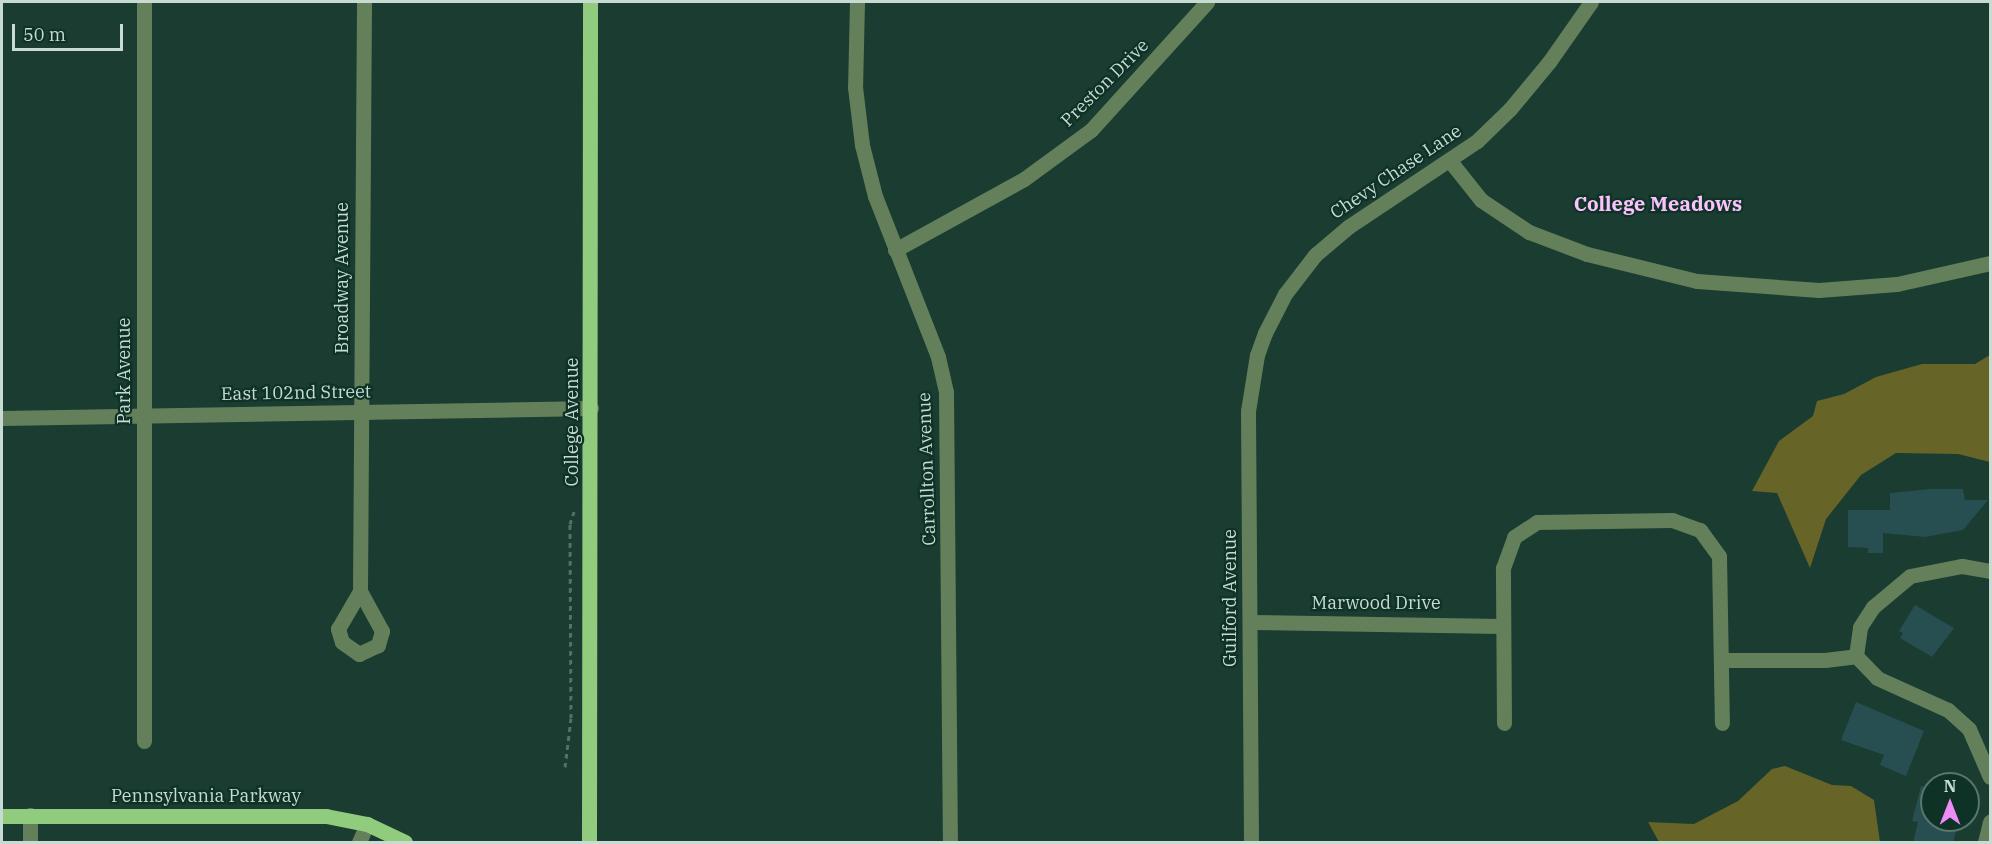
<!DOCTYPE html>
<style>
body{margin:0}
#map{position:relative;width:1992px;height:844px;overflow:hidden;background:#1a3c31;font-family:"IBM Plex Serif",serif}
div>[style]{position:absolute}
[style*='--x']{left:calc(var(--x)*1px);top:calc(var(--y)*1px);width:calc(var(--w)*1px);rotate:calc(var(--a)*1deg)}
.forest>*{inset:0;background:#676428}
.building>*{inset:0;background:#274f51}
.path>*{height:3px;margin-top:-1.5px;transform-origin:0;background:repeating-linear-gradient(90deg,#547167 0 4.5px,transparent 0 9px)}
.minor>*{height:15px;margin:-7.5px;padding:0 7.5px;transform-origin:7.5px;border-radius:7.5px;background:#64805b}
.major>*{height:15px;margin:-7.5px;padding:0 7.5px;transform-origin:7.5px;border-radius:7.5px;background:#91cb7e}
span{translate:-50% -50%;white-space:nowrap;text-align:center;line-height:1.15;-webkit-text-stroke:4.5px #0f3227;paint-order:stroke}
.street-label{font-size:18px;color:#c8dbd3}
.neighbourhood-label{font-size:20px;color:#fbc2fd;font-weight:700}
.frame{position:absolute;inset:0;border:3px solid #c8dbd3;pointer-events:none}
.north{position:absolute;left:1920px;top:772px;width:60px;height:60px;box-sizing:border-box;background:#0f3227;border:2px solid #59766c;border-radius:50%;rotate:0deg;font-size:16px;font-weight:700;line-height:24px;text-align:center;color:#c8dbd3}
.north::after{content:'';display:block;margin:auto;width:21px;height:27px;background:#ef8bf6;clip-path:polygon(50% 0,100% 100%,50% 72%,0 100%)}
.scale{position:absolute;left:12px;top:24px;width:111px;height:27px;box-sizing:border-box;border:3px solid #c8dbd3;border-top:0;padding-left:8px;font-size:18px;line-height:21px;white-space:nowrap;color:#c8dbd3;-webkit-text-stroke:4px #0f3227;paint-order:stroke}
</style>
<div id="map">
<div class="forest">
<i style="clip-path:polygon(1990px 355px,1990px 462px,1958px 454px,1896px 453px,1861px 475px,1826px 519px,1810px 568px,1777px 493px,1752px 491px,1779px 441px,1813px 416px,1817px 401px,1844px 394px,1876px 377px,1922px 364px,1975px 364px)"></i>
<i style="clip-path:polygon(1785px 766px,1832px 785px,1851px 786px,1874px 800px,1880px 842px,1659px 842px,1648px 822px,1694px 824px,1738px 801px,1772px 769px)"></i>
</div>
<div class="building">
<i style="clip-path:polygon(1931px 489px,1963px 489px,1965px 500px,1988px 500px,1963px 530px,1925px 537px,1883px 533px,1883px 553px,1868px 553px,1868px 548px,1848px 547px,1848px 510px,1890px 510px,1890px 493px)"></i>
<i style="clip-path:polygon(1915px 605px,1954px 628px,1932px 657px,1900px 638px,1903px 633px,1899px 631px)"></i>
<i style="clip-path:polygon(1856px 702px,1924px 731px,1906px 776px,1880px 765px,1884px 755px,1841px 740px)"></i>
<i style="clip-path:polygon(1921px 786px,1932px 789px,1932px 820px,1959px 820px,1953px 843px,1913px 843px,1918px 822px,1912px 821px)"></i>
</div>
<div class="path">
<i style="--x:565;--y:767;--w:49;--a:-83"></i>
<i style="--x:571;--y:718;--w:194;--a:-90.3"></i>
<i style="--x:570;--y:524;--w:13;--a:-72"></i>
</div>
<div class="minor">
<i style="--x:857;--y:2;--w:85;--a:91.3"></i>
<i style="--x:855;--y:87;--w:58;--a:83.1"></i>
<i style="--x:862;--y:145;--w:53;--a:75.7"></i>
<i style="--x:875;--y:196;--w:173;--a:68.6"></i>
<i style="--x:938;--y:357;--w:36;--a:77"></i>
<i style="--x:946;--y:392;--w:450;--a:89.5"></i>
<i style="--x:1450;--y:161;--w:50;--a:51.5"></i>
<i style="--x:1481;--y:200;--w:58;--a:33.7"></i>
<i style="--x:1529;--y:232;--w:62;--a:20.8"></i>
<i style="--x:1587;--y:254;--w:113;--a:13.8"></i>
<i style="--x:1697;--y:281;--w:122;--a:4.2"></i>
<i style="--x:1819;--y:290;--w:78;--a:-4.4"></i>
<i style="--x:1897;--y:284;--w:95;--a:-12.7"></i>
<i style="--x:895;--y:250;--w:147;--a:-28.8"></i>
<i style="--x:1024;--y:179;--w:83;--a:-36.2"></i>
<i style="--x:1091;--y:130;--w:173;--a:-47.8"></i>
<i style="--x:2;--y:418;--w:589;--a:-0.97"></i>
<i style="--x:360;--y:591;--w:589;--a:-89.61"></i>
<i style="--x:360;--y:591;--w:46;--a:61.2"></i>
<i style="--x:382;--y:631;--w:15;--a:106"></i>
<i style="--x:378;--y:645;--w:21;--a:155"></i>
<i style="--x:359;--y:654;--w:21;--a:-145"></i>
<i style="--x:342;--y:642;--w:14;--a:-107"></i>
<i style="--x:338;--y:629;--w:44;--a:-59.9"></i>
<i style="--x:1250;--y:622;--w:251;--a:0.9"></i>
<i style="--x:1856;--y:656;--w:30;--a:46"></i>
<i style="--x:1877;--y:678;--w:78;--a:24.3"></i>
<i style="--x:1948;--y:710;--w:28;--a:42"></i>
<i style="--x:1969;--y:729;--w:52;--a:66.4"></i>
<i style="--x:1856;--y:656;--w:29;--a:-82"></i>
<i style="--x:1860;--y:627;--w:24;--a:-57"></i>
<i style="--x:1873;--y:607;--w:48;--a:-40"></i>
<i style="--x:1910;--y:576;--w:53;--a:-10.9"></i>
<i style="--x:1962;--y:566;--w:28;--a:10"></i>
<i style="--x:1722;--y:660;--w:103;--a:0"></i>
<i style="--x:1825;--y:660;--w:31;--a:-7"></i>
<i style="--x:1504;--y:723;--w:155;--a:-90.4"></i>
<i style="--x:1503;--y:568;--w:33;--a:-70"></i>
<i style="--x:1514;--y:537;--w:27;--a:-33"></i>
<i style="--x:1537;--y:522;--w:135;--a:-0.8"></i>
<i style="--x:1672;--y:520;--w:30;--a:20"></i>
<i style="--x:1700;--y:530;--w:32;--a:54"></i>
<i style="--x:1719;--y:556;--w:167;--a:89"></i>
<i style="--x:144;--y:741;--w:739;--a:-90"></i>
<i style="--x:30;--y:842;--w:27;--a:-90"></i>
<i style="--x:359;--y:842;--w:20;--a:-66"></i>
<i style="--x:1251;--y:842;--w:431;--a:-90.4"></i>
<i style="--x:1248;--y:411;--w:57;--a:-80.9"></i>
<i style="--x:1257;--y:355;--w:23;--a:-70"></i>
<i style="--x:1265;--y:333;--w:44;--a:-62.9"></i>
<i style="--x:1285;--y:294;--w:49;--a:-52.4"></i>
<i style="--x:1315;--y:255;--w:43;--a:-40.3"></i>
<i style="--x:1348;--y:227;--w:155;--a:-33.7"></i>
<i style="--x:1477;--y:141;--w:46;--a:-44.1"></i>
<i style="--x:1510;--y:109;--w:61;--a:-50.3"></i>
<i style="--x:1549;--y:62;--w:73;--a:-55"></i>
<i style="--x:1985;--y:842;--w:21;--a:-76"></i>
</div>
<div class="major">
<i style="--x:2;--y:816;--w:324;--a:0"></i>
<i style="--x:326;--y:816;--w:42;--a:11"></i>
<i style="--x:367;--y:824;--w:42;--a:25.3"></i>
<i style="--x:589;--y:842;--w:840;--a:-89.93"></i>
</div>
<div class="street-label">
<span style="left:1105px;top:83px;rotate:-45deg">Preston Drive</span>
<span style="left:1396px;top:172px;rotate:-34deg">Chevy Chase Lane</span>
<span style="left:342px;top:278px;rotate:-90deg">Broadway Avenue</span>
<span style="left:124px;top:371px;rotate:-90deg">Park Avenue</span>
<span style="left:296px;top:393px;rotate:-1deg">East 102nd Street</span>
<span style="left:572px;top:422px;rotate:-90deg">College Avenue</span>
<span style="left:927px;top:469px;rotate:-92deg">Carrollton Avenue</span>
<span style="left:1230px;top:598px;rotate:-90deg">Guilford Avenue</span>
<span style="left:1376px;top:603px">Marwood Drive</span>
<span style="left:206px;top:796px">Pennsylvania Parkway</span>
</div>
<div class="neighbourhood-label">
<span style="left:1658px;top:203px">College Meadows</span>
</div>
<div class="frame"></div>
<div class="north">N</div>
<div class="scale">50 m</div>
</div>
